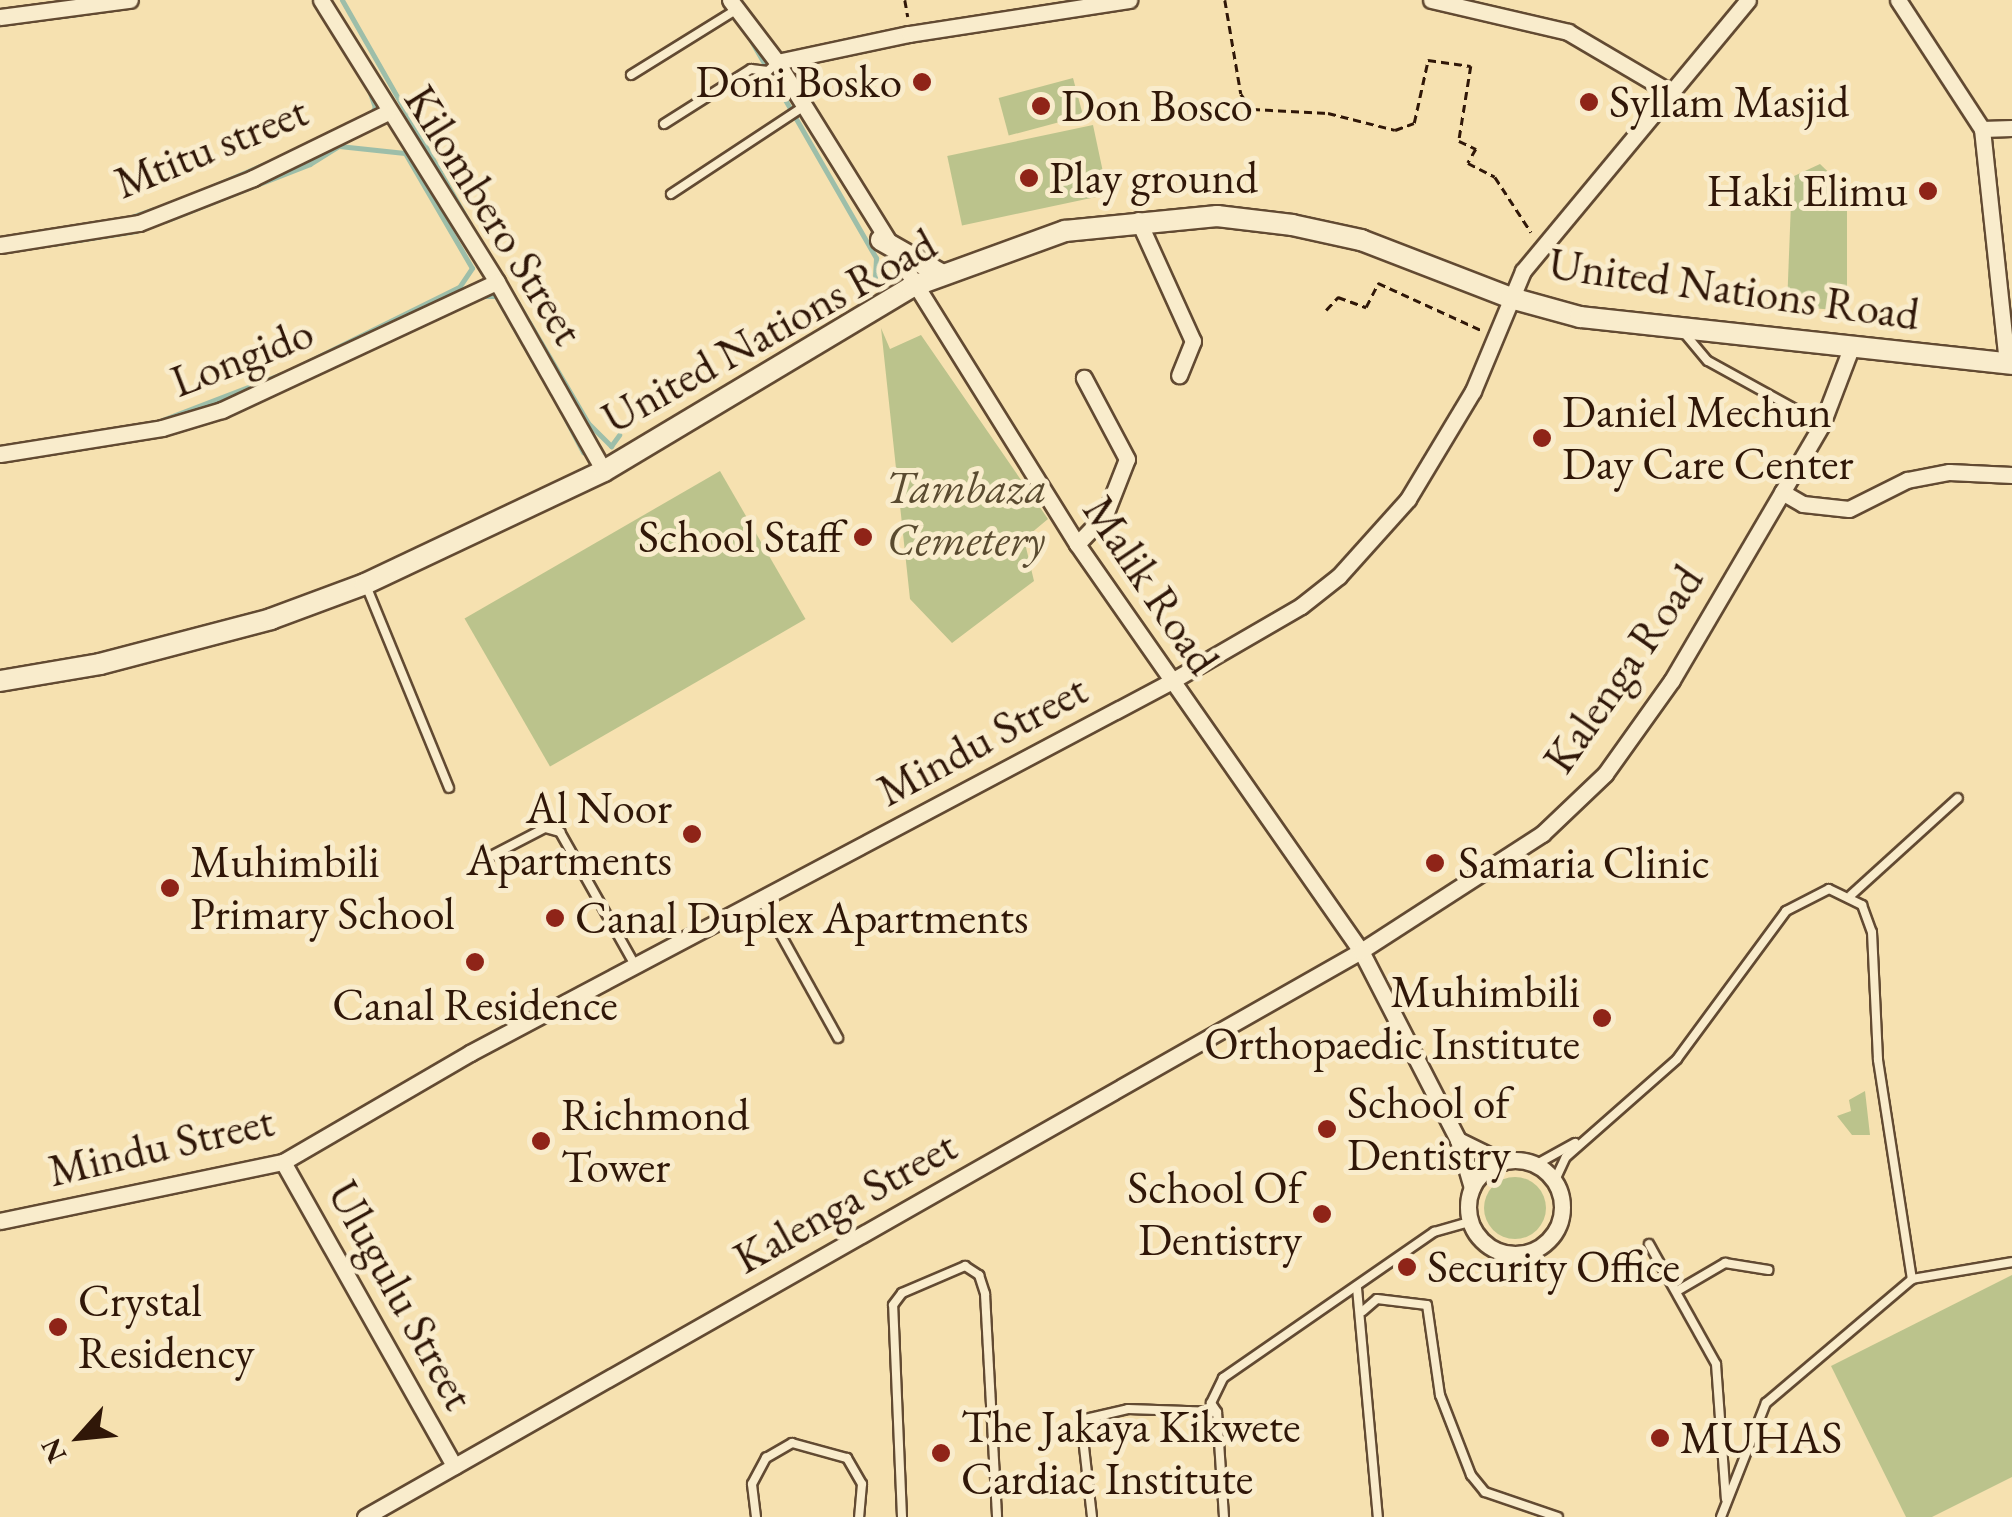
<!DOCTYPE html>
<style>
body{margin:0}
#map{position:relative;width:2012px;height:1517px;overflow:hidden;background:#f6e1b0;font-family:"EB Garamond",serif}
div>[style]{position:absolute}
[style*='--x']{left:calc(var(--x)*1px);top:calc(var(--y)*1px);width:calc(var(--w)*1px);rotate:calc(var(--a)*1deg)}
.green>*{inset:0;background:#bbc38c;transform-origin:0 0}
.round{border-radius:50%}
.stream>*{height:5px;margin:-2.5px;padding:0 2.5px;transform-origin:2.5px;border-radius:2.5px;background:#9dbea9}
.path>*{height:2.5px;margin-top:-1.25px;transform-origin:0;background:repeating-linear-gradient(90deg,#301708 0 8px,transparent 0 13px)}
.roads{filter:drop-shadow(2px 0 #624a32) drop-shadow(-2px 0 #624a32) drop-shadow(0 2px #624a32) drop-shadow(0 -2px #624a32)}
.service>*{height:8px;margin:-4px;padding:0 4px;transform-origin:4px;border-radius:4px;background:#f9eccc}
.minor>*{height:15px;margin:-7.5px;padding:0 7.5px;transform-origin:7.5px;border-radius:7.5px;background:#f9eccc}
.minor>.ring{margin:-7.5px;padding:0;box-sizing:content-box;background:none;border:15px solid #f9eccc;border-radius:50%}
.tertiary>*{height:20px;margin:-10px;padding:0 10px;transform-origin:10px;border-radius:10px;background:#f9eccc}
.dots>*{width:28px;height:28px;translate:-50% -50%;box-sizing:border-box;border:5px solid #f9eccc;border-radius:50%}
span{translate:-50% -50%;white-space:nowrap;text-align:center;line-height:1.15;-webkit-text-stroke:10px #f9eccc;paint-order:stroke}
.poi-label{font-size:45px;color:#301708}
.right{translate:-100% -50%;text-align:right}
.left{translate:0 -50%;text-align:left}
.street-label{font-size:45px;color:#301708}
.park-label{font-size:45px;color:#5a4b30;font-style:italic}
.north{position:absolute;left:30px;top:1387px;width:100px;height:100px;-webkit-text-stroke:8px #f9eccc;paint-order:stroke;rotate:243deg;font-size:28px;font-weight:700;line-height:40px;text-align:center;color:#301708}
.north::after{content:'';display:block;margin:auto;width:35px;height:45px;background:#301708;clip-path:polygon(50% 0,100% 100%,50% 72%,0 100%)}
</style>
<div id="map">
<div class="green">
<i style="left:1073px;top:78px;width:39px;height:77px;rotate:75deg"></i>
<i style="left:1093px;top:125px;width:71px;height:149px;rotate:78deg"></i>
<i style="clip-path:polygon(1820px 164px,1847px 190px,1847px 311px,1787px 306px,1792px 177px)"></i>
<i style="clip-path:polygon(881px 328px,890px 349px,921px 335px,1048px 519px,1024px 539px,1034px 581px,952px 643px,910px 599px)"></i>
<i style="left:720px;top:471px;width:171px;height:295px;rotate:60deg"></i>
<i style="clip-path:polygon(1865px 1091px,1870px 1135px,1852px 1135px,1837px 1116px,1851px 1111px,1849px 1100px)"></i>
<i class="round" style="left:1484px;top:1177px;width:62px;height:62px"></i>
<i style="clip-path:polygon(2012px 1275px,2012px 1477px,1932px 1517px,1906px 1517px,1831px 1366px)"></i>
</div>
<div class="stream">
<i style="--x:342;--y:0;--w:254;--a:60.3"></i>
<i style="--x:55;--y:17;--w:24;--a:-7"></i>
<i style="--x:749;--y:37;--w:255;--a:60.1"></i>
<i style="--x:876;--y:258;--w:21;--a:93"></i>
<i style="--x:369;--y:90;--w:18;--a:71"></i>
<i style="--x:375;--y:107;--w:10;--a:119"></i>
<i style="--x:211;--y:187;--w:69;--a:-23.2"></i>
<i style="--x:131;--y:217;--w:24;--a:-19"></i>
<i style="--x:165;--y:221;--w:156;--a:-21.5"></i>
<i style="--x:310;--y:164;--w:34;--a:-32"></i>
<i style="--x:339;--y:146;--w:66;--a:6.1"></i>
<i style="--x:405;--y:153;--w:133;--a:59.8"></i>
<i style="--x:472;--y:268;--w:23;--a:124"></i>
<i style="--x:459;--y:287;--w:176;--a:153.7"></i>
<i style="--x:53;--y:244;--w:84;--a:-8.9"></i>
<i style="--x:513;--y:295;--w:148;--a:59.6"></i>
<i style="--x:588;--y:423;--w:33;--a:45"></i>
<i style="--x:611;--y:446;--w:14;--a:-54"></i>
<i style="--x:478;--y:296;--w:18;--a:0"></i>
<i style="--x:496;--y:296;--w:91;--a:60.3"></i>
<i style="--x:552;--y:393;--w:67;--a:62.3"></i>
<i style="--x:162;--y:420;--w:139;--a:-21"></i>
</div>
<div class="path">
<i style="--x:905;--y:0;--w:17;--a:80"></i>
<i style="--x:1225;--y:0;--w:95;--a:80.3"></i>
<i style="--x:1241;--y:94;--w:19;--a:54"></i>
<i style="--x:1252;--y:109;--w:76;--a:3"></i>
<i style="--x:1328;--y:113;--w:69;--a:14.2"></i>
<i style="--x:1395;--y:130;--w:20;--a:-20"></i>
<i style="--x:1414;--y:123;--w:65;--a:-77.5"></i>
<i style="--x:1428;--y:60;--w:43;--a:7.9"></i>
<i style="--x:1471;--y:66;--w:76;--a:99.1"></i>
<i style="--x:1459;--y:141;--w:19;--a:25"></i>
<i style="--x:1476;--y:149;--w:16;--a:120"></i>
<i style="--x:1468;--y:163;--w:30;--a:27"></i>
<i style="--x:1495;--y:177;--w:66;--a:56.8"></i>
<i style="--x:1326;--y:310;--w:18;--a:-47"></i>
<i style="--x:1338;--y:297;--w:30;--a:20"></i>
<i style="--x:1366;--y:307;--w:27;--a:-63"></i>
<i style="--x:1378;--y:283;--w:113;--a:24.5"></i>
</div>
<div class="roads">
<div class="service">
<i style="--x:631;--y:75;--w:123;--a:-31.8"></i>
<i style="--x:664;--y:124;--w:103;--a:-32.3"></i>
<i style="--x:751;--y:69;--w:17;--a:7"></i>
<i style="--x:768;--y:71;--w:13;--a:-45"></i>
<i style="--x:671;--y:194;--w:158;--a:-33.4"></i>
<i style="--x:1685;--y:334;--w:35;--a:50"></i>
<i style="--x:1708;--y:361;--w:130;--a:28.9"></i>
<i style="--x:367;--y:588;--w:216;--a:67.7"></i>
<i style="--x:489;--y:857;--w:63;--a:-27.4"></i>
<i style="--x:545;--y:828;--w:16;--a:15"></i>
<i style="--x:560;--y:832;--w:153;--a:60.6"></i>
<i style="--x:1851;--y:895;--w:144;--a:-42.2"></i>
<i style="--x:761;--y:899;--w:159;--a:61"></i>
<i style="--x:1535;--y:1165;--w:46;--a:-28.8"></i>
<i style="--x:1561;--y:1197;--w:20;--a:-105"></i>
<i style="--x:1556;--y:1178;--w:23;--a:-65"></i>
<i style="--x:1566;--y:1157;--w:148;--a:-41.4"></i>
<i style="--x:1677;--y:1059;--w:184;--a:-53.6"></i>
<i style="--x:1786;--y:911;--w:48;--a:-27.1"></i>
<i style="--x:1829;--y:889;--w:37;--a:26"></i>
<i style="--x:1862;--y:905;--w:29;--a:70"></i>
<i style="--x:1872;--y:932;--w:128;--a:87.3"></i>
<i style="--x:1878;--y:1060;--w:222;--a:81.2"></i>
<i style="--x:1649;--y:1244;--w:137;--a:60.8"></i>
<i style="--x:1716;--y:1364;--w:135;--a:85.8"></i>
<i style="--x:1357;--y:1288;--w:230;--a:84.8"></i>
<i style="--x:1677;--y:1291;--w:56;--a:-30.3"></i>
<i style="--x:1725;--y:1263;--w:44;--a:9.2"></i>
<i style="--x:1363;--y:1311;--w:18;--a:-41"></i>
<i style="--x:1377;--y:1299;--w:50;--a:6.8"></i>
<i style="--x:1427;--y:1305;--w:91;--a:81.8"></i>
<i style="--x:1440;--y:1395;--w:86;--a:68.8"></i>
<i style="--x:1471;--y:1475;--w:22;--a:51"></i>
<i style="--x:1485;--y:1492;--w:77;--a:18.9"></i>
<i style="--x:756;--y:1517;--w:33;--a:-97"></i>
<i style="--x:752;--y:1484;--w:30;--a:-62"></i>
<i style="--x:766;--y:1458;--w:30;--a:-30"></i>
<i style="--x:792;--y:1443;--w:57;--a:15.3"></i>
<i style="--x:847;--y:1458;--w:30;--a:60"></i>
<i style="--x:862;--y:1484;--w:33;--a:95"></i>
<i style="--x:902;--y:1517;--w:212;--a:-92.4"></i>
<i style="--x:893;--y:1305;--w:15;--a:-53"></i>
<i style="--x:902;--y:1293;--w:69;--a:-23.2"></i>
<i style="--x:965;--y:1266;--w:17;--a:33"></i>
<i style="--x:979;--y:1275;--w:20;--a:72"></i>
<i style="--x:985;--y:1294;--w:223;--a:86.9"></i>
<i style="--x:1092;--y:1517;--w:98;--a:-96.5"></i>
<i style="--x:1081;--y:1420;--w:48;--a:-13.2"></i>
<i style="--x:1128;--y:1409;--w:88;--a:2"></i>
<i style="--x:1224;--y:1517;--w:105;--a:-93.8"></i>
<i style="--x:1217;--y:1412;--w:11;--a:-124"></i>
<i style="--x:1211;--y:1403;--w:28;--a:-64"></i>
<i style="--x:1223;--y:1378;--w:257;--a:-34.7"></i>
<i style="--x:1434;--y:1232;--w:37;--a:-16"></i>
<i style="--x:1721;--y:1517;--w:123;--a:-68.5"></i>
<i style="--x:1766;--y:1403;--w:192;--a:-40.3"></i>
<i style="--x:1912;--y:1279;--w:101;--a:-9.6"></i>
</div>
<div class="minor">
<i style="--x:321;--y:0;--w:332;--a:58"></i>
<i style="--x:497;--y:282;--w:217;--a:60.5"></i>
<i style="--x:730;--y:0;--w:78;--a:52.8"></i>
<i style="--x:777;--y:62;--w:568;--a:58.1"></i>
<i style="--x:1077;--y:544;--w:496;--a:55.1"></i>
<i style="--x:1361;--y:951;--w:212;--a:62.8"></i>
<i style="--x:1458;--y:1140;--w:50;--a:73.7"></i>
<i style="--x:1431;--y:0;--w:141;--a:13.1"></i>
<i style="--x:1568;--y:32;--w:118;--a:30.5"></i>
<i style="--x:1898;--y:0;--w:154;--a:56.9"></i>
<i style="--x:1982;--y:129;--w:235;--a:83.9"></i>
<i style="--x:0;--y:17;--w:131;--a:-7.5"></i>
<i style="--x:777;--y:62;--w:135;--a:-12"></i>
<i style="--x:909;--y:34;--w:223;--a:-8.8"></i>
<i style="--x:1982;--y:129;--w:30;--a:-2"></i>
<i style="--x:1138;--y:220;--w:133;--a:65.6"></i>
<i style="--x:1193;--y:341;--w:37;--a:112"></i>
<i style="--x:0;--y:245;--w:141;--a:-9"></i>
<i style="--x:139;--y:223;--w:123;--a:-21.5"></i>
<i style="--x:253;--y:178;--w:148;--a:-26"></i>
<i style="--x:0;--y:454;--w:164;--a:-9.1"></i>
<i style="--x:162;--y:428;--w:63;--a:-16.7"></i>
<i style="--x:222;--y:410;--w:303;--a:-25"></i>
<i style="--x:1782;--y:492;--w:24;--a:30"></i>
<i style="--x:1803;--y:504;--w:46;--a:6.2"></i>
<i style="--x:1849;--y:509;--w:65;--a:-26.6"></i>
<i style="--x:1907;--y:480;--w:43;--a:-10.8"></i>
<i style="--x:1949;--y:472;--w:63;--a:2.7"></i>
<i style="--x:1077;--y:544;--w:40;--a:-46"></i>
<i style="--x:1105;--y:515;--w:60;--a:-68.6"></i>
<i style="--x:1127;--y:459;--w:92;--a:-118"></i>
<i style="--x:1458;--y:1140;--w:50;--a:26.1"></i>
<i class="ring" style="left:1468px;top:1160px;width:79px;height:79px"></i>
<i style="--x:283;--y:1162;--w:349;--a:60.6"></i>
<i style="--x:0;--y:1221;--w:289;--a:-11.8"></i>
<i style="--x:283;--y:1162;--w:216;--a:-30.2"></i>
<i style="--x:470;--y:1053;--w:792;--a:-27.92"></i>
<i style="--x:1170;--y:682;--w:151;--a:-30.1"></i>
<i style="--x:1301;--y:606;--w:48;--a:-38.3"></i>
<i style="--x:1339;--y:576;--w:103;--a:-48.1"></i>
<i style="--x:1408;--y:499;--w:126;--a:-59"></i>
<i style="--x:1473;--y:391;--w:130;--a:-67.4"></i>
<i style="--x:1523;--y:271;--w:352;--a:-50.3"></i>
<i style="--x:365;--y:1517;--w:1146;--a:-29.61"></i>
<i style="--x:1361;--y:951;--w:216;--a:-32.9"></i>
<i style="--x:1542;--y:834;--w:87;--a:-43.6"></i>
<i style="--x:1605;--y:774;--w:115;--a:-54.5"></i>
<i style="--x:1672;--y:680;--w:297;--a:-59.6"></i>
<i style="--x:1822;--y:424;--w:81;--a:-69.1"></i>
</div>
<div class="tertiary">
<i style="--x:881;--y:240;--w:67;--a:29.6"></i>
<i style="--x:0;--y:681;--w:101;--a:-9.6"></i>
<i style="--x:100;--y:664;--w:177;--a:-14.7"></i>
<i style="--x:271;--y:619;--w:100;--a:-20.4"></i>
<i style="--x:365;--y:584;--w:264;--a:-25.3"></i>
<i style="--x:604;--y:471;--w:358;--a:-30.9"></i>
<i style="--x:911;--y:287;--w:164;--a:-20"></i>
<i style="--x:1065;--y:231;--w:153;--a:-5.6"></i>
<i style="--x:1217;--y:216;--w:76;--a:6.8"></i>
<i style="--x:1292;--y:225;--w:71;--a:12.3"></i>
<i style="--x:1361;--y:240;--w:161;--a:21.1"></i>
<i style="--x:1511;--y:298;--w:72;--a:15.4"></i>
<i style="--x:1580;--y:317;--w:435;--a:6.2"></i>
</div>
</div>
<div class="dots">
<i style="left:922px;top:82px;background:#8f2418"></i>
<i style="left:1589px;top:102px;background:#8f2418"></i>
<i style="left:1041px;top:106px;background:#8f2418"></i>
<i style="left:1029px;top:178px;background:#8f2418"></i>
<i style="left:1928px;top:191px;background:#8f2418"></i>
<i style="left:1542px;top:438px;background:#8f2418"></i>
<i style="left:863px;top:537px;background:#8f2418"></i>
<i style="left:692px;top:834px;background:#8f2418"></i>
<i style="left:1435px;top:863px;background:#8f2418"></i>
<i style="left:170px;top:888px;background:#8f2418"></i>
<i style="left:555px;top:918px;background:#8f2418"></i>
<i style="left:475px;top:962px;background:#8f2418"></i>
<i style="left:1602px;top:1018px;background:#8f2418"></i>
<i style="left:1327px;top:1129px;background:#8f2418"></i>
<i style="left:541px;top:1141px;background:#8f2418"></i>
<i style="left:1322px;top:1214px;background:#8f2418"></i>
<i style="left:1407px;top:1267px;background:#8f2418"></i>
<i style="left:58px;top:1327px;background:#8f2418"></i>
<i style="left:1660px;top:1438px;background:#8f2418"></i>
<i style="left:941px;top:1453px;background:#8f2418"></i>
</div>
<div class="poi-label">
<span class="right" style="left:902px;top:82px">Doni Bosko</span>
<span class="left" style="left:1609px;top:102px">Syllam Masjid</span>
<span class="left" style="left:1061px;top:106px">Don Bosco</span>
<span class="left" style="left:1049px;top:178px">Play ground</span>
<span class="right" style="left:1908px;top:191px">Haki Elimu</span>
<span class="left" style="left:1562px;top:438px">Daniel Mechun<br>Day Care Center</span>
<span class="right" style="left:843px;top:537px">School Staff</span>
<span class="right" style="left:672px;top:834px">Al Noor<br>Apartments</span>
<span class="left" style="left:190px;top:888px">Muhimbili<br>Primary School</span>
<span class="left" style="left:1458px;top:863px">Samaria Clinic</span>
<span class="left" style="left:575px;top:918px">Canal Duplex Apartments</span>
<span class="right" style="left:1580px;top:1018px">Muhimbili<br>Orthopaedic Institute</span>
<span style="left:475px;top:1005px">Canal Residence</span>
<span class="left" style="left:1347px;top:1129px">School of<br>Dentistry</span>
<span class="left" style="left:561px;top:1141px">Richmond<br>Tower</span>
<span class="right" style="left:1302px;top:1214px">School Of<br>Dentistry</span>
<span class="left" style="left:1427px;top:1267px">Security Office</span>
<span class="left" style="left:78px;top:1327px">Crystal<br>Residency</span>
<span class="left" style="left:961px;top:1453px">The Jakaya Kikwete<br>Cardiac Institute</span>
<span class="left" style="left:1680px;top:1438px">MUHAS</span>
</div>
<div class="street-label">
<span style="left:211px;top:147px;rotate:-22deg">Mtitu street</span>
<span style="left:494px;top:215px;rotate:58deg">Kilombero Street</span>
<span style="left:1734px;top:289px;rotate:8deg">United Nations Road</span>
<span style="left:769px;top:331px;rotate:-29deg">United Nations Road</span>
<span style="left:242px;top:357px;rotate:-21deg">Longido</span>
<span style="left:1151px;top:585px;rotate:56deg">Malik Road</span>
<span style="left:1623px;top:669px;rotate:-55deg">Kalenga Road</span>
<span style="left:982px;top:740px;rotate:-28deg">Mindu Street</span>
<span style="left:161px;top:1146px;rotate:-13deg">Mindu Street</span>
<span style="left:845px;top:1202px;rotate:-29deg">Kalenga Street</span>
<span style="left:401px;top:1295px;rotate:61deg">Ulugulu Street</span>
</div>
<div class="park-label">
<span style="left:966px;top:514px">Tambaza<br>Cemetery</span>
</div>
<div class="north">N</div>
</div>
